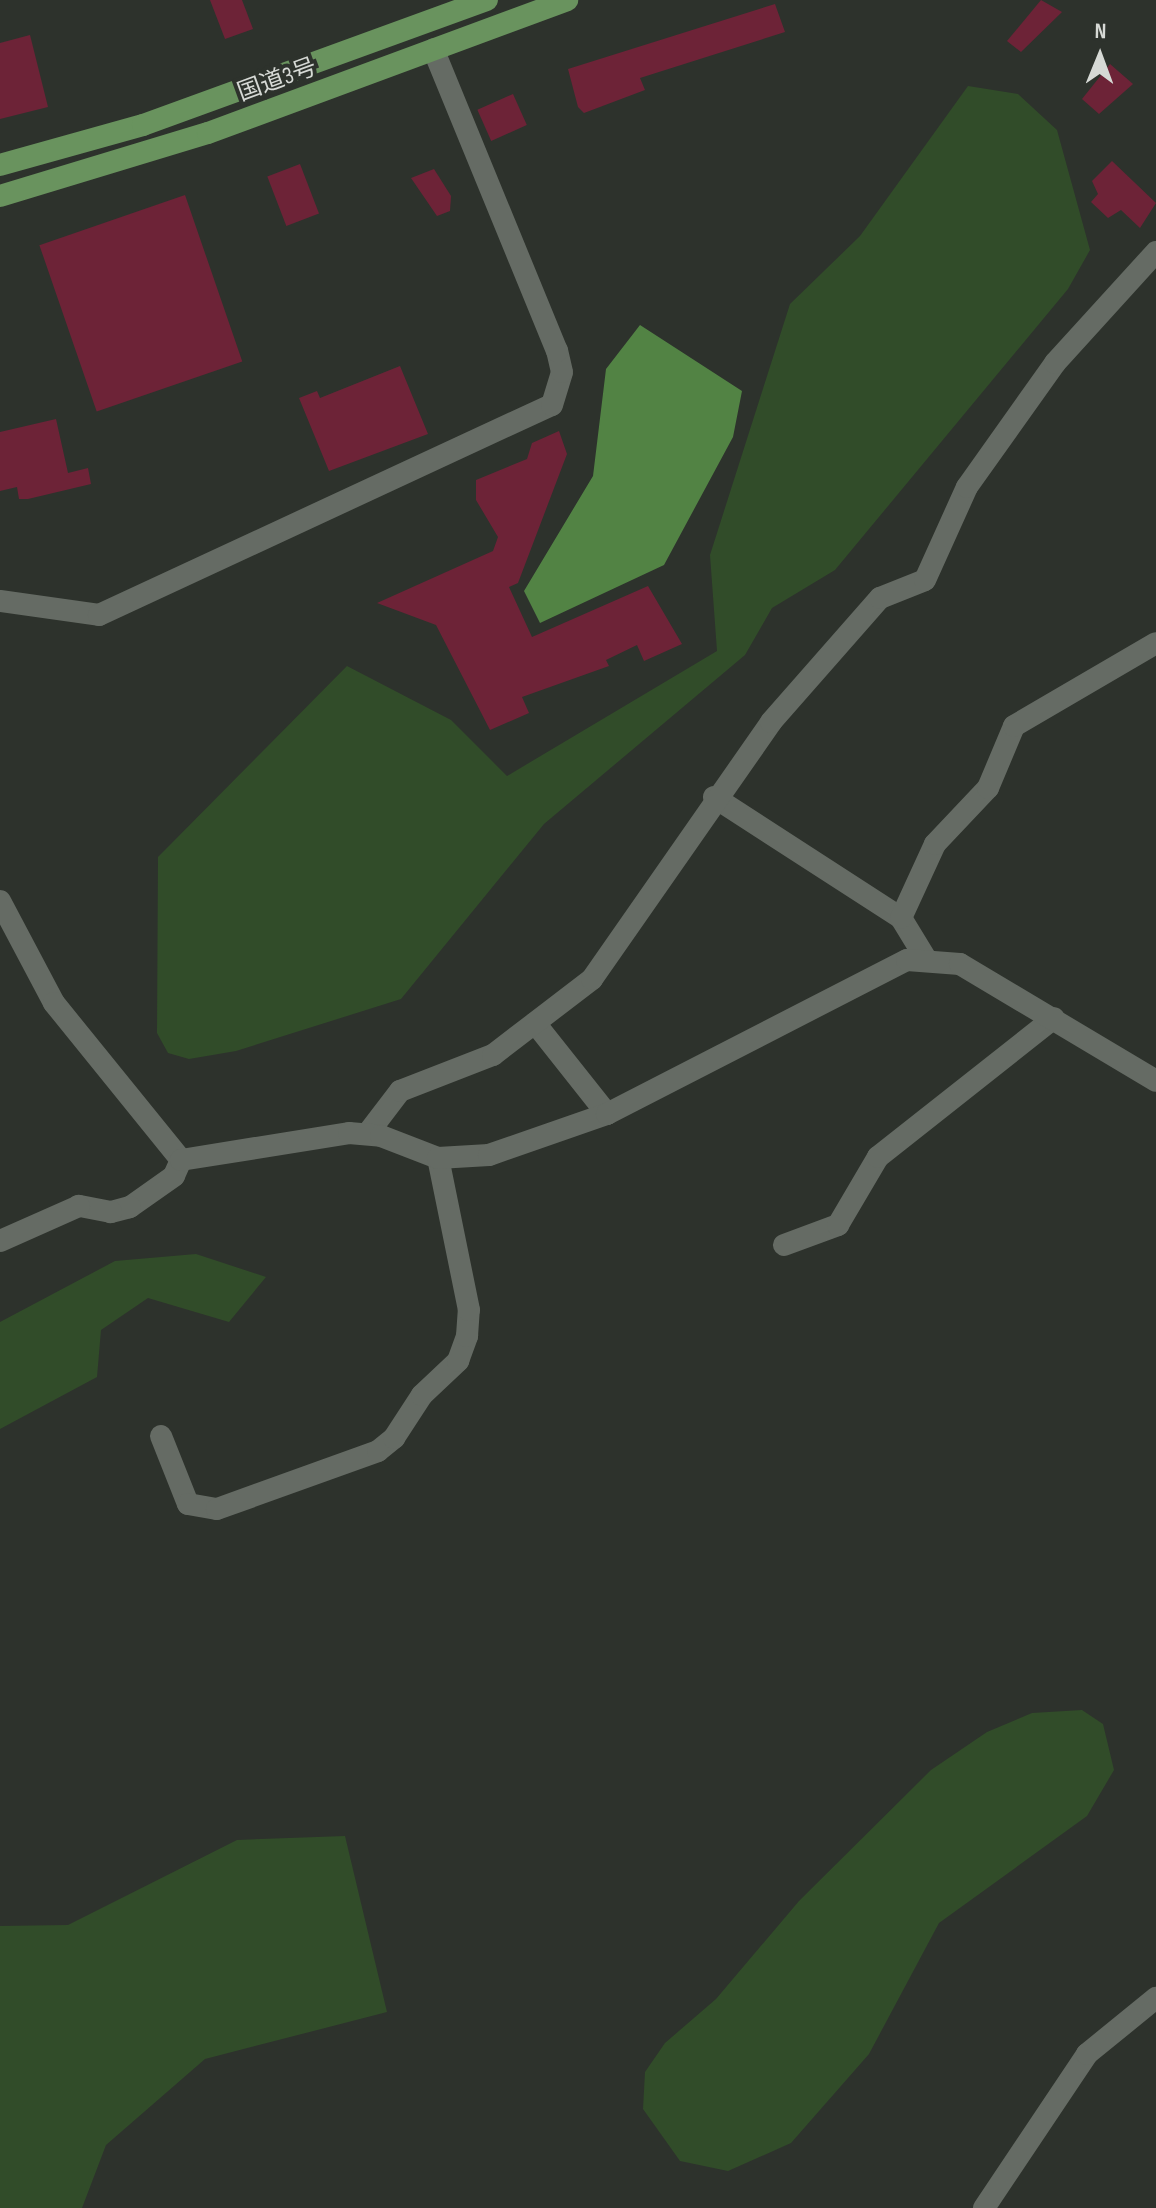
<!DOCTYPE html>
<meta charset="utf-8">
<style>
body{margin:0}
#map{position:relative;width:1156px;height:2208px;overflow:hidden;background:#2d322c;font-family:"Sofia Sans Condensed","Noto Sans JP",sans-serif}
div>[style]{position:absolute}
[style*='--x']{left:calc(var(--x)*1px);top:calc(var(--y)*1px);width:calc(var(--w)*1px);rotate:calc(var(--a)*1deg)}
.green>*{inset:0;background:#314c29}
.water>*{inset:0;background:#528344}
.building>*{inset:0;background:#6d2337;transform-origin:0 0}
.minor>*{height:22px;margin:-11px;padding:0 11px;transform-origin:11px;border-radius:11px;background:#656b64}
.tertiary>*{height:22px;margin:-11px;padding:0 11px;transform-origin:11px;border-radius:11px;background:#656b64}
.trunk>*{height:22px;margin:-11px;padding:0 11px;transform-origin:11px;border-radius:11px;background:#69935e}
span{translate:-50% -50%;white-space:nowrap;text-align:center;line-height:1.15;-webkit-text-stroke:8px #2d322c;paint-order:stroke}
.street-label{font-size:24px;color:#d6d9d5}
.north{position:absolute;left:1060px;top:16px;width:80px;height:80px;-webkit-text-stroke:6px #2d322c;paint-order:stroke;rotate:1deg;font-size:22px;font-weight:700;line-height:32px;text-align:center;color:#d6d9d5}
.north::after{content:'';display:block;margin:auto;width:28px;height:36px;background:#d6d9d5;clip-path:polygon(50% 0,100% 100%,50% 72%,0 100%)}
</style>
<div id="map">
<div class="green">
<i style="clip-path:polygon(968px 86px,1018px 94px,1057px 130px,1090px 250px,1068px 289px,835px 570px,772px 608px,745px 655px,544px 824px,401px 999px,236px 1051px,189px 1059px,168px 1053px,157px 1033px,158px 857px,347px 666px,451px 720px,507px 776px,717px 651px,710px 555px,790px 304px,860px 236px)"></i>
<i style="clip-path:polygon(196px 1254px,266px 1277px,229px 1322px,148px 1298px,101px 1330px,97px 1377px,0 1429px,0 1322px,115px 1261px)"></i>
<i style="clip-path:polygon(1082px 1710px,1103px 1724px,1114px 1770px,1087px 1816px,939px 1923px,869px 2054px,791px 2143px,728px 2171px,680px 2161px,643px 2109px,645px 2072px,665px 2043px,716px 1999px,799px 1901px,931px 1770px,987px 1732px,1032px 1713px)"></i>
<i style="clip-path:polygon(345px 1836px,387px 2012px,205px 2059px,106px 2145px,82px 2208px,0 2208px,0 1926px,68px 1925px,237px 1840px)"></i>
</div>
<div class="water">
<i style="clip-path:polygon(640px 325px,742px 391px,733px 437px,664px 565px,540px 623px,524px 591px,593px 476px,606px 369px)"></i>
</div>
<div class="building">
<i style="clip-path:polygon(210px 0,242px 0,253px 29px,225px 39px)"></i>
<i style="clip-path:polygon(1041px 0,1062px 12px,1021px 52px,1007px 41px)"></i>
<i style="clip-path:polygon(775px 4px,785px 32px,640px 78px,645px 90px,584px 113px,578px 107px,568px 69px)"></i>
<i style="clip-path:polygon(30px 35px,48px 107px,0 119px,0 43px)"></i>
<i style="clip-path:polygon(1110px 64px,1133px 84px,1099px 114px,1082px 99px)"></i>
<i style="left:513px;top:94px;width:34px;height:39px;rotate:66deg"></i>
<i style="clip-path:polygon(1112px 161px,1156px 203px,1140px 228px,1121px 210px,1108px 218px,1091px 202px,1098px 194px,1092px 181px)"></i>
<i style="left:300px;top:164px;width:53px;height:35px;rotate:69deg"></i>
<i style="clip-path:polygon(434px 169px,451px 196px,450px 211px,437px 216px,411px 178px)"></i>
<i style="left:185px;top:195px;width:176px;height:154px;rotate:71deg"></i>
<i style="clip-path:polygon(400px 366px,428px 434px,329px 471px,299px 398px,317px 391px,320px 398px)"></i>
<i style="clip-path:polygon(56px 419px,68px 473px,88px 468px,91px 484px,28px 499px,19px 499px,17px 487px,0 491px,0 432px)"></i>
<i style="clip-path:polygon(559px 431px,567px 454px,518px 583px,509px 587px,532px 637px,648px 586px,682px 644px,644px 661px,637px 645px,606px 660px,609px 666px,522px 697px,529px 713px,490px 730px,436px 625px,377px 603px,493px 551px,498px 537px,476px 500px,476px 480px,527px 459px,532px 443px)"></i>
</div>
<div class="minor">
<i style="--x:714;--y:797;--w:223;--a:32.9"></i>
<i style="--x:901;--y:918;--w:48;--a:58.6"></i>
<i style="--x:0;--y:901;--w:115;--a:62.1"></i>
<i style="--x:54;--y:1003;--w:202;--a:51"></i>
<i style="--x:181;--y:1160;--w:17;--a:114"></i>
<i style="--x:174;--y:1176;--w:54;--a:144.8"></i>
<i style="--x:130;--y:1207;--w:20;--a:165"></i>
<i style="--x:111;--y:1212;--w:33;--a:-169"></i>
<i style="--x:79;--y:1206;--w:86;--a:156.1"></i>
<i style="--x:901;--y:918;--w:81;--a:-65.3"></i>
<i style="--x:935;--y:844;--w:77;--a:-46.6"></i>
<i style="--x:988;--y:788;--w:67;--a:-67.2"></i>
<i style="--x:1014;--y:726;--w:164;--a:-30.3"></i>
<i style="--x:535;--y:1023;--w:116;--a:51.6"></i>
<i style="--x:368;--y:1133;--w:53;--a:-52.7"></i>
<i style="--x:400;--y:1091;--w:100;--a:-21.2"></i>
<i style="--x:493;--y:1055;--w:125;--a:-37.5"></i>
<i style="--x:592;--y:979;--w:313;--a:-55.1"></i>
<i style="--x:771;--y:722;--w:165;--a:-48.7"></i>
<i style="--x:880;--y:598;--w:48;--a:-21.8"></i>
<i style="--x:925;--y:580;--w:102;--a:-65.7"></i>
<i style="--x:967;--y:487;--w:152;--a:-54.6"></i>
<i style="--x:1055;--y:363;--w:150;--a:-47.7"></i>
<i style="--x:784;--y:1245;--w:58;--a:-20.3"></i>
<i style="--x:838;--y:1225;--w:79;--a:-59.5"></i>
<i style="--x:878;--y:1157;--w:224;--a:-38.3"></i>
<i style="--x:161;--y:1436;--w:73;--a:68.3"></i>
<i style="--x:188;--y:1504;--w:29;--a:10"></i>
<i style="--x:217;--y:1509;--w:171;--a:-19.8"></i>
<i style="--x:378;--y:1451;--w:21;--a:-39"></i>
<i style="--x:394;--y:1438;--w:51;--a:-56.9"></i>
<i style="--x:422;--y:1395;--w:50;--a:-43.4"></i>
<i style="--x:458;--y:1361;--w:27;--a:-70"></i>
<i style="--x:467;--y:1336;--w:26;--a:-86"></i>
<i style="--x:469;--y:1310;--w:155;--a:-101.5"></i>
<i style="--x:984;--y:2208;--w:185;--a:-56.2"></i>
<i style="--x:1087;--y:2054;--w:89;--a:-39.1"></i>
</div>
<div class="tertiary">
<i style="--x:0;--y:601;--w:100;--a:8"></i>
<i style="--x:99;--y:615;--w:499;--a:-24.9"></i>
<i style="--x:552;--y:405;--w:34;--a:-73"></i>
<i style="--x:562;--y:372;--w:22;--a:-103"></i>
<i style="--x:557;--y:351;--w:326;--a:-112.3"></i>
<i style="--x:181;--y:1160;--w:170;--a:-9.1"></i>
<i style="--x:349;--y:1133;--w:32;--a:5"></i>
<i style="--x:381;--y:1136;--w:61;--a:21.1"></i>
<i style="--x:438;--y:1158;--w:51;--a:-3.4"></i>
<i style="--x:489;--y:1155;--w:125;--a:-19.2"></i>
<i style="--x:607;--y:1114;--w:337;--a:-27.2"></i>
<i style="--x:907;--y:960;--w:53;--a:4.3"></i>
<i style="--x:960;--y:964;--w:228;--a:30.8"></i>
</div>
<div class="trunk">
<i style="--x:0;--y:165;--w:148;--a:-15.6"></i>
<i style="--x:143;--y:125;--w:366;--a:-20"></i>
<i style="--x:0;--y:196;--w:217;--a:-16.9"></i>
<i style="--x:208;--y:133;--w:383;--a:-20.3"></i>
</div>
<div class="street-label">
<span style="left:277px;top:80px;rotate:-20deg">国道3号</span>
</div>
<div class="north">N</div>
</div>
